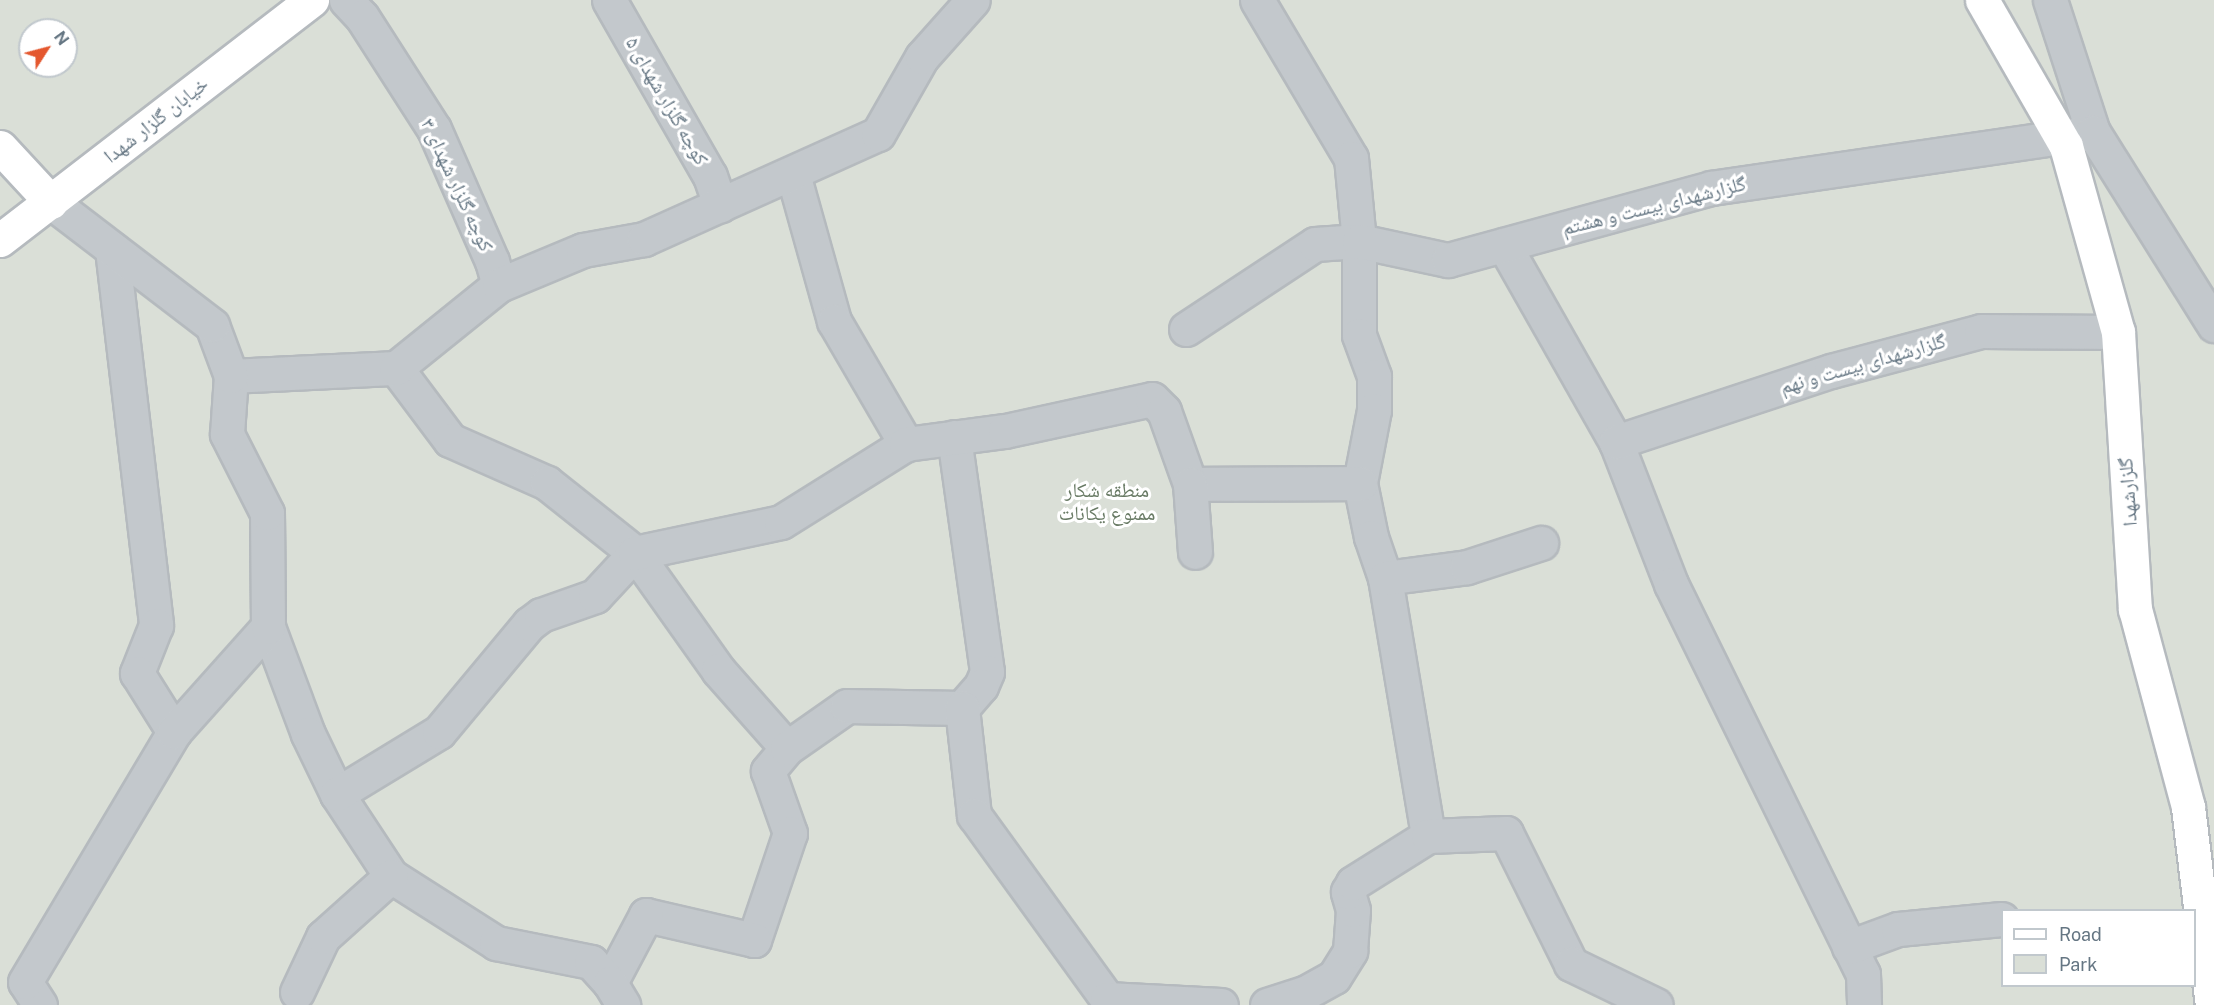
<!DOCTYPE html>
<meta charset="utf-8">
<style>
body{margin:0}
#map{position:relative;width:2214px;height:1005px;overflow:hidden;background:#fafaf8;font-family:"Public Sans","Noto Naskh Arabic",sans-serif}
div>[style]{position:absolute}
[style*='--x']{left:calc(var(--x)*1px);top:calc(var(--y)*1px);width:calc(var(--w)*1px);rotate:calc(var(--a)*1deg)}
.green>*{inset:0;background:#dadfd7}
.roads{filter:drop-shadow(2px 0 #b5babe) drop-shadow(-2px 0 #b5babe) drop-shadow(0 2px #b5babe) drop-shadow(0 -2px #b5babe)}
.minor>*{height:33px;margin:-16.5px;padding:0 16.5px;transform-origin:16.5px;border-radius:16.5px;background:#c3c8cc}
.major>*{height:33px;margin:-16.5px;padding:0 16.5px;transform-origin:16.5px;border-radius:16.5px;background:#fff}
span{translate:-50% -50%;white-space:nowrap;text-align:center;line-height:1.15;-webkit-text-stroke:6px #fff;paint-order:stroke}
.street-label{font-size:20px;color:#657683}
.park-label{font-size:20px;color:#687a64}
.legend{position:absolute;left:2001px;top:909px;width:195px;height:78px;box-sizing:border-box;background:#fff;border:2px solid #c1c8cd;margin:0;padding:8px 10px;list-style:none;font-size:18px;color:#657683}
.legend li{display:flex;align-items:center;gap:12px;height:30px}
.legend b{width:30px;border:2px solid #c1c8cd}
.north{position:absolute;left:18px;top:18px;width:60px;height:60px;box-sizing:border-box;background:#fff;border:2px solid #c1c8cd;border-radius:50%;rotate:54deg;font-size:16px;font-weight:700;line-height:24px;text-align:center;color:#657683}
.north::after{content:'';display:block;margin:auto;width:21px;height:27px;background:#e4572e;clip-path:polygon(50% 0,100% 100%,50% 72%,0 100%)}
</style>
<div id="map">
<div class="green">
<i style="clip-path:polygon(evenodd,0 0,2214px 0,2214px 1005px,0 1005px,0 0,30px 30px,66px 30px,66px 66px,30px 66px,30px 30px,0 0,2002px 910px,2194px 910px,2194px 986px,2002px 986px,2002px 910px)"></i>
</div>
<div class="roads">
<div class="minor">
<i style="--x:346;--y:0;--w:23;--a:47"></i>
<i style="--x:362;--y:17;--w:133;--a:57.3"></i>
<i style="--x:434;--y:129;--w:144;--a:66.3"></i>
<i style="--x:492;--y:261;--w:25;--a:74"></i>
<i style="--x:609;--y:0;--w:203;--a:60.2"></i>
<i style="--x:710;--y:176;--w:31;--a:71"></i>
<i style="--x:1257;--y:0;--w:184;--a:59.3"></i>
<i style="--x:1351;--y:158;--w:83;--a:84.5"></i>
<i style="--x:1359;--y:241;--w:94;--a:90"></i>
<i style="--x:1359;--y:335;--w:44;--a:69.9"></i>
<i style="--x:1374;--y:376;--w:34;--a:90"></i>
<i style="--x:1374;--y:410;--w:74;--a:100.9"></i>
<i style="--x:1360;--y:483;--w:55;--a:78.5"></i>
<i style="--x:1371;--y:537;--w:43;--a:71.1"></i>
<i style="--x:1385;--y:578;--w:262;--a:80.5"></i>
<i style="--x:2050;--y:0;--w:139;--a:72"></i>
<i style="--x:793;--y:174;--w:153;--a:74.4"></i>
<i style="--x:834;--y:321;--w:143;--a:59.7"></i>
<i style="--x:1504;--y:245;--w:227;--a:60.4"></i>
<i style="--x:1616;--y:442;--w:152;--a:68.8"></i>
<i style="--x:1671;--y:584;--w:435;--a:63.8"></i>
<i style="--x:1863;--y:974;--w:31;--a:88"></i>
<i style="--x:112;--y:249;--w:379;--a:83.3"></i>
<i style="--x:156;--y:625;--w:52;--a:111.6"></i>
<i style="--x:137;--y:673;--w:70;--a:57.9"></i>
<i style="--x:1186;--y:329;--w:154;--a:-33.4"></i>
<i style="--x:1315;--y:244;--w:44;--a:-3.9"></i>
<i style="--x:1359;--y:241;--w:91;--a:12.1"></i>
<i style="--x:1448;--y:260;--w:273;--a:-15.3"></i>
<i style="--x:1711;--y:188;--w:386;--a:-8.3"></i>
<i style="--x:2093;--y:132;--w:228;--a:57.9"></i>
<i style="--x:396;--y:368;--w:90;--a:53.1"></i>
<i style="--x:450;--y:440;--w:106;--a:23.9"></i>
<i style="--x:547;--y:483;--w:112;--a:38.5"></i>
<i style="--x:635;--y:553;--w:143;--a:54.6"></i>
<i style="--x:718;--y:670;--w:104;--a:48.5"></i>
<i style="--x:787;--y:748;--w:30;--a:130"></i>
<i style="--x:768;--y:771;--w:66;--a:70.5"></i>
<i style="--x:790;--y:833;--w:113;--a:108.6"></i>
<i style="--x:754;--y:940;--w:111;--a:-167"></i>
<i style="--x:646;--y:915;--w:77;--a:117.9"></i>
<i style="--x:231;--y:376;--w:165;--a:-2.8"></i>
<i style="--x:396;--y:368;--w:132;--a:-38.9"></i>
<i style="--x:499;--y:285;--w:91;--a:-22.6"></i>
<i style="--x:583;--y:250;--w:62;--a:-10.2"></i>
<i style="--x:644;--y:239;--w:256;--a:-24.2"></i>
<i style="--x:878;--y:134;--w:89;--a:-60.3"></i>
<i style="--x:922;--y:57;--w:76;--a:-48.2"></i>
<i style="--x:954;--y:437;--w:237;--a:82"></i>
<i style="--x:987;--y:672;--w:15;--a:113"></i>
<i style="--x:981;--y:686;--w:29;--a:131"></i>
<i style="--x:1616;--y:442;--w:226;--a:-18.3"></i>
<i style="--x:1831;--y:371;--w:155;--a:-14.9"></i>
<i style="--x:1981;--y:331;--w:137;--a:0.4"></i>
<i style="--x:1190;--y:484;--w:170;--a:-0.3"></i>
<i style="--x:1385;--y:578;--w:83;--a:-7.6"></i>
<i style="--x:1467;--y:567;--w:78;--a:-18"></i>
<i style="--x:268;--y:627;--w:114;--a:69.5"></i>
<i style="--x:308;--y:734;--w:67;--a:64.2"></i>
<i style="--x:337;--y:794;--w:98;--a:56.6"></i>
<i style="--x:391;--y:876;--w:125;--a:32.5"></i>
<i style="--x:496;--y:943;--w:97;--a:11.3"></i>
<i style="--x:591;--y:962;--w:28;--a:48"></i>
<i style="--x:610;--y:983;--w:26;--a:59"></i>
<i style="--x:787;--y:748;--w:73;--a:-35"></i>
<i style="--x:847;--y:706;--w:115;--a:1"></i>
<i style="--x:962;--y:708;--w:108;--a:83.6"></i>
<i style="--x:974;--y:815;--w:227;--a:54.1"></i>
<i style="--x:1107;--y:999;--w:114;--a:3"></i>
<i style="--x:337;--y:794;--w:119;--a:-31.3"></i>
<i style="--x:439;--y:732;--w:141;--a:-50.2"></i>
<i style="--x:529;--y:624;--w:15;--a:-37"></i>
<i style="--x:541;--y:615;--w:57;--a:-19.4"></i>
<i style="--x:595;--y:596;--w:59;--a:-47.1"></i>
<i style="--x:635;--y:553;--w:149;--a:-12"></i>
<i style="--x:781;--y:522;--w:147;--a:-32"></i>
<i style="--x:906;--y:444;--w:100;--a:-7.5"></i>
<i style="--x:1005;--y:431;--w:150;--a:-12.3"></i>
<i style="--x:1152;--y:399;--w:17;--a:45"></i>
<i style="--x:1164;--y:411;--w:77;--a:70.4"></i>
<i style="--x:1190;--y:484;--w:68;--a:85.8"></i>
<i style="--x:1849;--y:947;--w:52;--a:-20.2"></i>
<i style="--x:1898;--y:929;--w:104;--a:-5.5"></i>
<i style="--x:297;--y:992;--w:61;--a:-64.7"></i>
<i style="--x:323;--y:937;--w:91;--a:-41.9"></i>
<i style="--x:40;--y:1005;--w:27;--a:-123"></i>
<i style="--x:25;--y:982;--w:291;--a:-59.2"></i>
<i style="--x:174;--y:732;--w:141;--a:-48.2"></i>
<i style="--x:268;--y:627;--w:114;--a:-90.5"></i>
<i style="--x:267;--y:513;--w:89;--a:-116.9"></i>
<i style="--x:227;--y:434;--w:58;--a:-86.1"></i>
<i style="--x:231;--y:376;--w:54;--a:-110.4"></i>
<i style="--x:212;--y:325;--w:203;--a:-142.6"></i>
<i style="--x:1267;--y:1005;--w:40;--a:-18"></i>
<i style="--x:1305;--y:993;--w:33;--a:-29"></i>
<i style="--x:1334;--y:977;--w:31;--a:-58"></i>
<i style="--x:1350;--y:951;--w:41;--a:-85.8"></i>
<i style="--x:1353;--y:910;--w:19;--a:-106"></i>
<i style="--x:1348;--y:892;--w:10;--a:-61"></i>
<i style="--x:1353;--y:883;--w:89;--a:-32.1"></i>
<i style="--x:1428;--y:836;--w:78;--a:-2.2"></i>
<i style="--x:1506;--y:833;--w:146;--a:63.6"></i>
<i style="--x:1571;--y:964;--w:94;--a:25.8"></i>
</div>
<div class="major">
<i style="--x:1982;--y:0;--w:168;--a:60.1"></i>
<i style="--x:2066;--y:146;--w:193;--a:74.4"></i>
<i style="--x:2118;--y:332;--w:278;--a:86.5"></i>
<i style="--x:2135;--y:609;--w:205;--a:75"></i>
<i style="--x:2188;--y:807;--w:199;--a:83.1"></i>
<i style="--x:0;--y:147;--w:75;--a:47.2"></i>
<i style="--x:0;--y:240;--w:394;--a:-37.6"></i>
</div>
</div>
<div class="street-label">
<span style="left:667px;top:101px;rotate:60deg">کوچه گلزار شهدای ۵</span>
<span style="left:156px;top:120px;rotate:-38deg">خیابان گلزار شهدا</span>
<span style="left:457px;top:185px;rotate:65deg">کوچه گلزار شهدای ۳</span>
<span style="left:1654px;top:206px;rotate:-14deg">گلزارشهدای بیست و هشتم</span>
<span style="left:1863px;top:364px;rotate:-16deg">گلزارشهدای بیست و نهم</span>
<span style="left:2128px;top:492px;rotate:-94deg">گلزارشهدا</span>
</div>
<div class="park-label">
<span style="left:1107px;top:502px">منطقه شکار<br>ممنوع یکانات</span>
</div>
<ul class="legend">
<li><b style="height:8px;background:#fff"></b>Road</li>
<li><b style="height:16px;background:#dadfd7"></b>Park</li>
</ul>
<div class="north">N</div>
</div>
